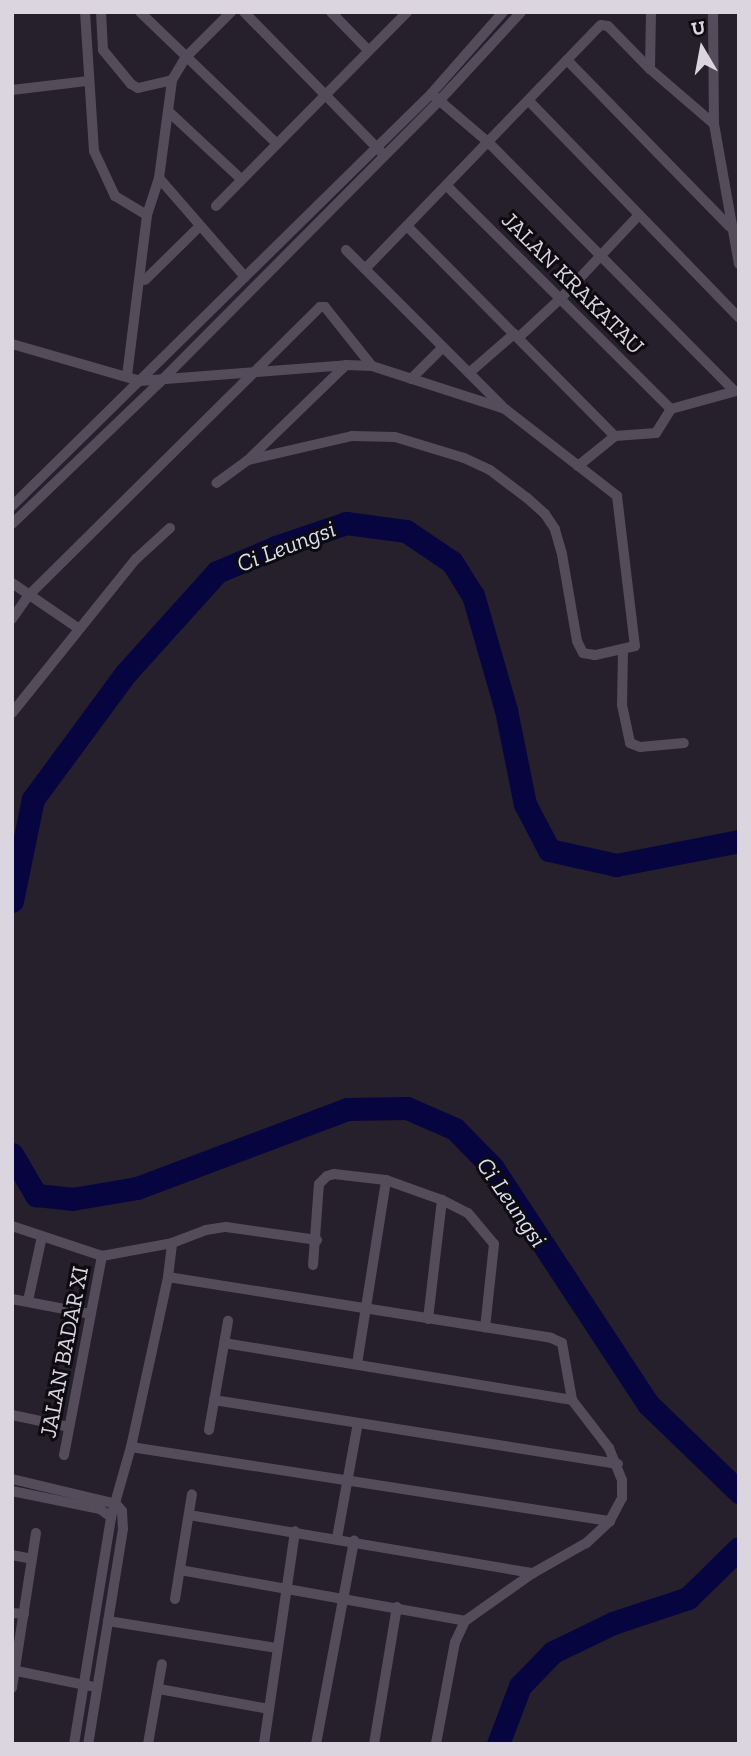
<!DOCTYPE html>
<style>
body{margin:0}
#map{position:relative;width:751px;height:1756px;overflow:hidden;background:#261f2c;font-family:"Zilla Slab",serif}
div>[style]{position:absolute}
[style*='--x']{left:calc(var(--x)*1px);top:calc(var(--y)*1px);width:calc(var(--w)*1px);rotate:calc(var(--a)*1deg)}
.river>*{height:23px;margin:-11.5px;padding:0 11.5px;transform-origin:11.5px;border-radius:11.5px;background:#070540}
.street>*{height:10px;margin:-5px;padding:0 5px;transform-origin:5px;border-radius:5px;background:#544c5b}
span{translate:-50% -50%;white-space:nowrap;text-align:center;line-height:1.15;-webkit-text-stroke:6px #0d0a10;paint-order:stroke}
.street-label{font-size:23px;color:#dad5df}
.water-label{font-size:24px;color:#d7def1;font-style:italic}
.frame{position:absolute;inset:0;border:14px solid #dad5df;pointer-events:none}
.north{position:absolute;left:667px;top:14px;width:70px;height:70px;-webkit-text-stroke:5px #0d0a10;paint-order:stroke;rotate:350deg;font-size:19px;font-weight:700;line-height:28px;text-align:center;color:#dad5df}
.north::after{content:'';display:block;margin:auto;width:24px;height:32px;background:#dad5df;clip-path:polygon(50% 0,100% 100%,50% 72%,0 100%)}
</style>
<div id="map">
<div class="river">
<i style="--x:12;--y:901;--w:104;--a:-78.4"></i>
<i style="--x:33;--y:799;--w:157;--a:-53.6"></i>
<i style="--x:126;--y:673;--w:136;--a:-48"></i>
<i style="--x:217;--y:572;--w:64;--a:-23"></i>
<i style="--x:276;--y:547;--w:74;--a:-18.9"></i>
<i style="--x:346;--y:523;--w:61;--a:7.6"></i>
<i style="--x:406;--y:531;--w:55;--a:34"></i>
<i style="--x:452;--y:562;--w:39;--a:58"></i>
<i style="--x:473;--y:595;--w:120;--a:74"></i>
<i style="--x:506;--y:710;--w:96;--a:78.6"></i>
<i style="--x:525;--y:804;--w:52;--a:62.4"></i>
<i style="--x:549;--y:850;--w:69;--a:12.6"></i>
<i style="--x:616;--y:865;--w:125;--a:-11"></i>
<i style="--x:12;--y:1154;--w:48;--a:59.7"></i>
<i style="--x:36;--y:1195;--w:36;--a:6"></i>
<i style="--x:72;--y:1199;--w:66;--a:-9.6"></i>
<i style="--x:137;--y:1188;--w:224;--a:-20.6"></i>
<i style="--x:347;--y:1109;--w:60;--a:-1"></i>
<i style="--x:407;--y:1108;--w:52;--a:23.6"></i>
<i style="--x:455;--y:1129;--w:54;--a:45.7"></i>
<i style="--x:493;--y:1168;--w:282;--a:56.7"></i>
<i style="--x:648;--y:1404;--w:127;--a:44"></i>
<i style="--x:498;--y:1744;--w:62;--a:-69.2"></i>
<i style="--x:520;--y:1686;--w:47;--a:-45.9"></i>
<i style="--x:553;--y:1652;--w:67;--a:-25.8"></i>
<i style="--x:613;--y:1623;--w:79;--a:-18.4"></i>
<i style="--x:688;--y:1598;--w:71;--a:-44.4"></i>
</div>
<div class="street">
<i style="--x:85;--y:12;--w:139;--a:86.3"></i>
<i style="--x:94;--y:151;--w:50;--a:65"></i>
<i style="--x:115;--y:196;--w:37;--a:31"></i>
<i style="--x:101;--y:12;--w:38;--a:87"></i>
<i style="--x:103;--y:50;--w:44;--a:50.5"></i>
<i style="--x:131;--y:84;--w:8;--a:30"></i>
<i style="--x:138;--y:88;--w:35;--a:-13"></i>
<i style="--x:140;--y:12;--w:190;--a:43.9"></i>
<i style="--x:244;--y:12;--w:196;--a:45.6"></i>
<i style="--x:331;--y:12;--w:53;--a:45.8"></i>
<i style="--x:713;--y:12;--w:112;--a:89.5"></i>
<i style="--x:714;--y:124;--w:142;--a:79.9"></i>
<i style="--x:567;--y:60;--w:233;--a:45.7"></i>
<i style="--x:650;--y:69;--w:57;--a:-89"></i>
<i style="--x:12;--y:90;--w:77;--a:-6.8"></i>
<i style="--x:434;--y:96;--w:72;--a:40.5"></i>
<i style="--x:489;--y:143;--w:349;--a:45.3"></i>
<i style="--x:529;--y:101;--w:302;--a:45.9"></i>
<i style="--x:168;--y:111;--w:100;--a:43"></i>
<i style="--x:159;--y:178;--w:131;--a:49"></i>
<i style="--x:447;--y:186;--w:316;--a:44.9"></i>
<i style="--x:216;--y:206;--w:272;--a:-45.4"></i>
<i style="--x:407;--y:226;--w:296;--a:45.3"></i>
<i style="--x:346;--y:250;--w:221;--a:45"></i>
<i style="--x:365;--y:269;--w:339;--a:-46"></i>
<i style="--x:601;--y:25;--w:7;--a:8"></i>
<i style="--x:608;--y:26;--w:60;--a:45.7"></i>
<i style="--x:650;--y:69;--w:84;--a:40.7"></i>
<i style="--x:145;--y:280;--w:77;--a:-44.5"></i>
<i style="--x:518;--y:338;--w:59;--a:-42.9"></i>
<i style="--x:561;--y:298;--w:114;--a:-46.8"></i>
<i style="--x:12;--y:344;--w:133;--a:16.1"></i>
<i style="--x:140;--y:381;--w:207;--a:-4.4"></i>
<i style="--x:346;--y:365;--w:26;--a:2"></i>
<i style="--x:372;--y:366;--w:140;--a:17.9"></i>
<i style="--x:505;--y:409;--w:142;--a:37.8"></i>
<i style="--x:617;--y:496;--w:151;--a:83.2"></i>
<i style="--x:635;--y:646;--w:41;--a:167.3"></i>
<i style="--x:595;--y:655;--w:12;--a:-171"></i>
<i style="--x:583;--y:653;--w:13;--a:-117"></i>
<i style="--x:577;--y:641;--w:88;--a:-99.8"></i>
<i style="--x:562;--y:554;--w:26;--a:-106"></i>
<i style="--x:555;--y:529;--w:18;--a:-124"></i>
<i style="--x:545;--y:514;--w:24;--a:-138"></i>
<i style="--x:527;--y:498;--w:46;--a:-142.9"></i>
<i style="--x:490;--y:470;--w:29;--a:-155"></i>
<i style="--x:464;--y:458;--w:72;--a:-163.1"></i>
<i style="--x:395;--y:437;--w:43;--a:-178.7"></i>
<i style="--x:352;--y:436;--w:107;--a:167"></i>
<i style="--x:248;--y:460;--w:39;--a:144"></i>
<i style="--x:469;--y:373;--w:60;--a:-40.9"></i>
<i style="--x:127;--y:376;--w:162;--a:-82.9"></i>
<i style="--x:147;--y:215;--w:39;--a:-72"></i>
<i style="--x:159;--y:178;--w:99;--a:-82.4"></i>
<i style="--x:172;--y:80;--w:27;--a:-59"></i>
<i style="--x:186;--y:57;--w:64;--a:-45"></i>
<i style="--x:411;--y:379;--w:45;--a:-45"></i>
<i style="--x:251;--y:457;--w:132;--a:-44.1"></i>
<i style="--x:578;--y:466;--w:48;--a:-39"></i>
<i style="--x:615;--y:436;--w:41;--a:-4.2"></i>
<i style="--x:656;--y:433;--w:28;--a:-58"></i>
<i style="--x:671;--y:409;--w:67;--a:-15.5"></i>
<i style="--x:12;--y:506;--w:588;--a:-44.52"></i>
<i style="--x:431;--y:94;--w:109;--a:-48.7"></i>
<i style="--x:12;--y:524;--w:205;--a:-43.8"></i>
<i style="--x:160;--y:382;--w:396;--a:-45.2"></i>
<i style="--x:439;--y:101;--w:121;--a:-47.3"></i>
<i style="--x:12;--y:583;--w:80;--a:34.3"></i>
<i style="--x:12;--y:619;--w:29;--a:-55"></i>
<i style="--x:29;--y:595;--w:409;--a:-44.7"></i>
<i style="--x:320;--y:307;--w:5;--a:0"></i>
<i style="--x:325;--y:307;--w:75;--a:51.5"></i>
<i style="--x:623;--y:650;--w:55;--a:91"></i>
<i style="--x:622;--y:705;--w:39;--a:78"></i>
<i style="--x:630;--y:743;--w:11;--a:22"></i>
<i style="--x:640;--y:747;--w:44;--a:-5.2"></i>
<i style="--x:12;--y:713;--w:198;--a:-51.2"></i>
<i style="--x:136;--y:559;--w:46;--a:-42.4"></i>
<i style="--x:12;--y:1226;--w:95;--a:18.4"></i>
<i style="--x:102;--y:1256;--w:71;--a:-10.5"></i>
<i style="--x:172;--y:1243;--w:36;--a:-21"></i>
<i style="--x:206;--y:1230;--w:20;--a:-9"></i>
<i style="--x:226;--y:1227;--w:92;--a:8.1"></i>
<i style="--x:313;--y:1265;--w:81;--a:-85.8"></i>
<i style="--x:319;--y:1184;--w:11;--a:-45"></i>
<i style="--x:327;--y:1176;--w:7;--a:-16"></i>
<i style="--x:334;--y:1174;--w:52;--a:6.6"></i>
<i style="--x:386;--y:1180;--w:59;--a:19.7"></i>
<i style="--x:442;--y:1200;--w:29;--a:27"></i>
<i style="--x:468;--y:1213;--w:40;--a:50"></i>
<i style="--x:494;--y:1244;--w:84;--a:96.1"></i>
<i style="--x:168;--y:1277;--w:388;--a:9"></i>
<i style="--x:551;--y:1338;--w:12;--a:24"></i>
<i style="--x:562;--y:1343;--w:58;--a:80"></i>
<i style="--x:572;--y:1400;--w:61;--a:52.4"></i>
<i style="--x:609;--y:1448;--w:35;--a:68"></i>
<i style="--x:622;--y:1480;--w:18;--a:90"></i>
<i style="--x:622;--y:1498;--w:26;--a:118"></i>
<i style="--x:610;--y:1521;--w:33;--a:137"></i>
<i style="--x:586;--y:1543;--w:61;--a:150.5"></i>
<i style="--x:533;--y:1573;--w:83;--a:144.8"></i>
<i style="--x:465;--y:1621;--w:23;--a:115"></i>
<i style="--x:455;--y:1642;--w:104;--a:100.6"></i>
<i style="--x:12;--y:1299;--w:80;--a:10.8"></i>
<i style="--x:28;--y:1301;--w:66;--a:-77.8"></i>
<i style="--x:428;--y:1319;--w:120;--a:-83.3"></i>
<i style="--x:224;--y:1343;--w:353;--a:9.3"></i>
<i style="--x:357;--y:1364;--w:186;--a:-81"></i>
<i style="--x:214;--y:1400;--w:409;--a:9"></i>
<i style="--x:12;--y:1415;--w:58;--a:11.9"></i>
<i style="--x:209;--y:1430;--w:111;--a:-80.1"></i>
<i style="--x:131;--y:1447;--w:485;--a:8.8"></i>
<i style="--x:64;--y:1455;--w:203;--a:-79.2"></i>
<i style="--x:12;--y:1479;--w:107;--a:13.5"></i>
<i style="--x:116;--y:1504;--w:9;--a:49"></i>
<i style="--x:122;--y:1511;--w:18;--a:87"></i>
<i style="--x:123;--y:1529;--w:218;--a:99.2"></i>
<i style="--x:12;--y:1491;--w:90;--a:11.6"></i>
<i style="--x:100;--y:1509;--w:14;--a:36"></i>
<i style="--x:189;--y:1515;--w:349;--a:9.6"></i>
<i style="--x:337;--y:1538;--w:117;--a:-79.7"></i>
<i style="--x:12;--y:1555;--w:20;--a:11"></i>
<i style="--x:180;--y:1570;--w:290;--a:10.1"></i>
<i style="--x:175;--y:1599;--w:106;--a:-80.8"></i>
<i style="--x:12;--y:1613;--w:12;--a:5"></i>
<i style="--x:108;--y:1621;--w:170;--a:9.1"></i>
<i style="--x:12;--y:1670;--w:80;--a:11.6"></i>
<i style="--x:12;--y:1688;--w:157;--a:-81.2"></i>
<i style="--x:159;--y:1689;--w:112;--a:10.3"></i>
<i style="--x:74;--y:1744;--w:230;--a:-80.7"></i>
<i style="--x:111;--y:1517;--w:73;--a:-74.1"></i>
<i style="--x:131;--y:1447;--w:174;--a:-77.7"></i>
<i style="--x:168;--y:1277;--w:34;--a:-83"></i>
<i style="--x:148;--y:1744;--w:81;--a:-80.1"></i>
<i style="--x:264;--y:1744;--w:215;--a:-81.7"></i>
<i style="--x:316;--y:1744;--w:207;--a:-79.4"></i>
<i style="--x:374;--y:1744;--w:139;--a:-80.5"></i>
</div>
<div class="street-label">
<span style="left:573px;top:283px;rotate:45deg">JALAN KRAKATAU</span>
<span style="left:64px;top:1352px;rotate:-79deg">JALAN BADAR XI</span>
</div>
<div class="water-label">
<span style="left:286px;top:546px;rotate:-21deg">Ci Leungsi</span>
<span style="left:512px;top:1202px;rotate:55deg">Ci Leungsi</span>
</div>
<div class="frame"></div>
<div class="north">U</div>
</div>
